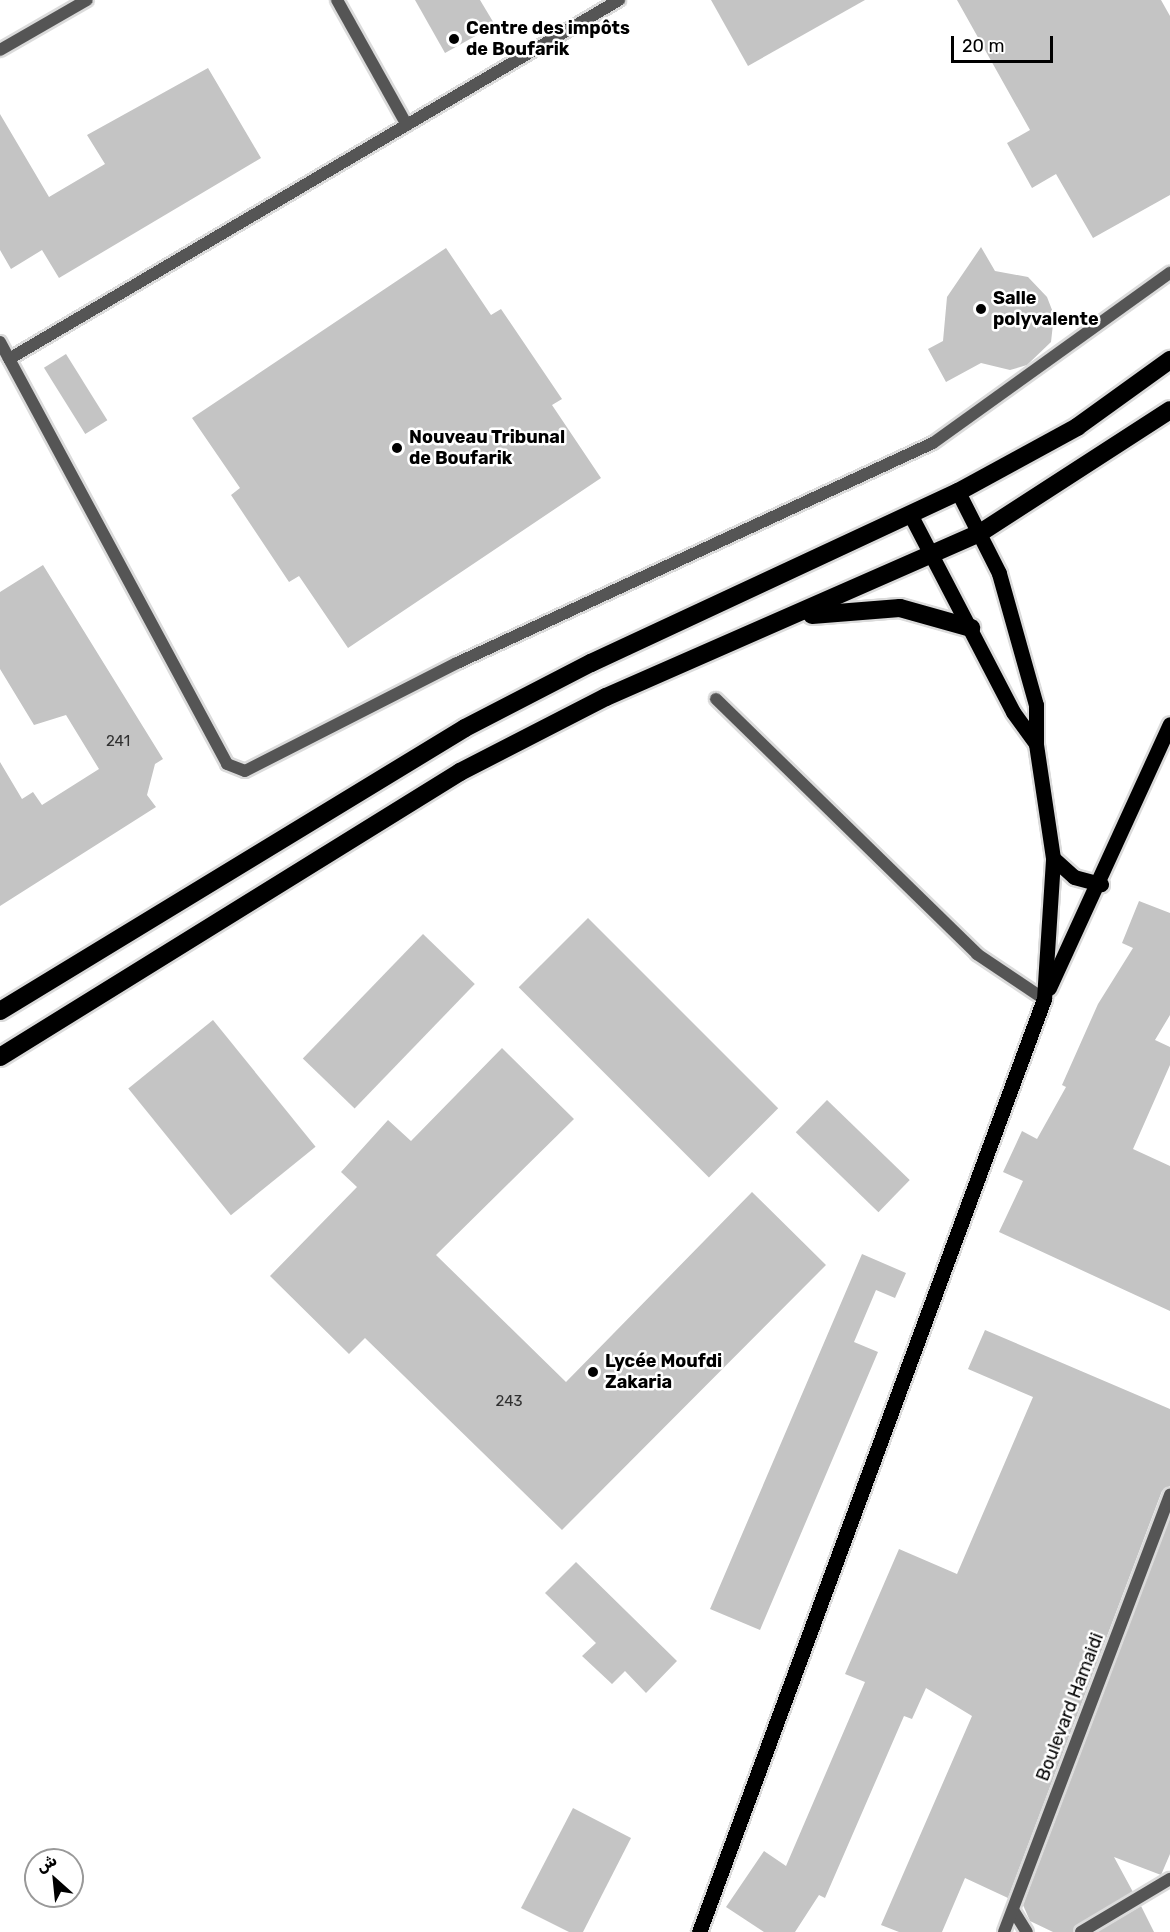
<!DOCTYPE html>
<meta charset="utf-8">
<style>
body{margin:0}
#map{position:relative;width:1170px;height:1932px;overflow:hidden;background:#fff;font-family:Rubik,"Noto Naskh Arabic",sans-serif}
div>[style]{position:absolute}
[style*='--x']{left:calc(var(--x)*1px);top:calc(var(--y)*1px);width:calc(var(--w)*1px);rotate:calc(var(--a)*1deg)}
.building>*{inset:0;background:#c4c4c4;transform-origin:0 0}
.roads{filter:drop-shadow(2px 0 #dbdbdb) drop-shadow(-2px 0 #dbdbdb) drop-shadow(0 2px #dbdbdb) drop-shadow(0 -2px #dbdbdb)}
.lane>*{height:12px;margin:-6px;padding:0 6px;transform-origin:6px;border-radius:6px;background:#555}
.street>*{height:12px;margin:-6px;padding:0 6px;transform-origin:6px;border-radius:6px;background:#555}
.primary>*{height:15px;margin:-7.5px;padding:0 7.5px;transform-origin:7.5px;border-radius:7.5px;background:#000}
.highway>*{height:18px;margin:-9px;padding:0 9px;transform-origin:9px;border-radius:9px;background:#000}
.dots>*{width:16px;height:16px;translate:-50% -50%;box-sizing:border-box;border:3px solid #fff;border-radius:50%}
span{translate:-50% -50%;white-space:nowrap;text-align:center;line-height:1.15;-webkit-text-stroke:5px #fff;paint-order:stroke}
.number-label{font-size:15px;color:#313131}
.number-label span{-webkit-text-stroke-width:0}
.poi-label{font-size:18px;color:#000;font-weight:700}
.left{translate:0 -50%;text-align:left}
.street-label{font-size:18px;color:#000}
.north{position:absolute;left:24px;top:1848px;width:60px;height:60px;box-sizing:border-box;background:#fff;border:2px solid #999;border-radius:50%;rotate:333deg;font-size:16px;font-weight:700;line-height:24px;text-align:center;color:#000}
.north::after{content:'';display:block;margin:auto;width:21px;height:27px;background:#000;clip-path:polygon(50% 0,100% 100%,50% 72%,0 100%)}
.scale{position:absolute;left:951px;top:36px;width:102px;height:27px;box-sizing:border-box;border:3px solid #000;border-top:0;padding-left:8px;font-size:18px;line-height:21px;white-space:nowrap;color:#000;-webkit-text-stroke:4px #fff;paint-order:stroke}
</style>
<div id="map">
<div class="building">
<i style="clip-path:polygon(415px 0,480px 0,495px 25px,445px 53px)"></i>
<i style="clip-path:polygon(711px 0,865px 0,748px 66px)"></i>
<i style="clip-path:polygon(957px 0,1161px 0,1170px 16px,1170px 195px,1093px 238px,1056px 174px,1032px 188px,1007px 143px,1030px 130px)"></i>
<i style="clip-path:polygon(208px 68px,261px 158px,59px 278px,42px 250px,11px 269px,0 250px,0 114px,49px 197px,105px 164px,87px 135px)"></i>
<i style="clip-path:polygon(981px 247px,995px 271px,1028px 277px,1047px 297px,1054px 315px,1051px 342px,1027px 365px,1010px 370px,981px 363px,946px 382px,928px 349px,943px 341px,947px 297px)"></i>
<i style="clip-path:polygon(446px 248px,491px 315px,501px 309px,562px 399px,552px 405px,601px 478px,348px 648px,299px 576px,289px 582px,231px 495px,240px 488px,192px 418px)"></i>
<i style="left:66px;top:354px;width:78px;height:26px;rotate:58deg"></i>
<i style="clip-path:polygon(43px 565px,163px 759px,155px 764px,147px 795px,156px 807px,0 906px,0 762px,22px 799px,33px 792px,42px 805px,99px 769px,66px 715px,34px 725px,0 669px,0 592px)"></i>
<i style="clip-path:polygon(1139px 901px,1170px 913px,1170px 1015px,1155px 1040px,1170px 1047px,1170px 1065px,1133px 1149px,1170px 1166px,1170px 1311px,999px 1232px,1023px 1181px,1003px 1172px,1022px 1131px,1037px 1139px,1066px 1087px,1062px 1085px,1098px 1004px,1133px 948px,1122px 943px)"></i>
<i style="left:588px;top:918px;width:269px;height:98px;rotate:45deg"></i>
<i style="left:423px;top:934px;width:72px;height:173px;rotate:44deg"></i>
<i style="left:213px;top:1020px;width:163px;height:109px;rotate:51deg"></i>
<i style="clip-path:polygon(502px 1048px,574px 1119px,436px 1255px,566px 1382px,752px 1192px,826px 1265px,562px 1530px,365px 1338px,349px 1354px,270px 1276px,357px 1187px,341px 1172px,388px 1120px,411px 1141px)"></i>
<i style="left:827px;top:1100px;width:115px;height:45px;rotate:44deg"></i>
<i style="clip-path:polygon(862px 1254px,906px 1273px,895px 1298px,876px 1290px,854px 1342px,878px 1352px,760px 1630px,710px 1609px)"></i>
<i style="clip-path:polygon(985px 1330px,1170px 1409px,1170px 1486px,1162px 1491px,1008px 1898px,965px 1878px,942px 1932px,899px 1932px,881px 1925px,972px 1716px,926px 1688px,912px 1719px,904px 1716px,825px 1898px,819px 1895px,795px 1932px,764px 1932px,726px 1907px,764px 1851px,786px 1866px,865px 1682px,845px 1674px,899px 1549px,957px 1574px,1033px 1397px,968px 1369px)"></i>
<i style="clip-path:polygon(1170px 1517px,1170px 1854px,1161px 1875px,1114px 1857px,1133px 1892px,1073px 1932px,1053px 1932px,1030px 1921px,1023px 1905px)"></i>
<i style="clip-path:polygon(576px 1562px,677px 1661px,646px 1693px,625px 1671px,612px 1684px,582px 1656px,596px 1643px,545px 1593px)"></i>
<i style="clip-path:polygon(573px 1808px,631px 1838px,583px 1932px,569px 1932px,521px 1908px)"></i>
<i style="clip-path:polygon(1141px 1906px,1154px 1932px,1097px 1932px)"></i>
</div>
<div class="roads">
<div class="lane">
<i style="--x:716;--y:699;--w:365;--a:44.3"></i>
<i style="--x:977;--y:954;--w:81;--a:33.9"></i>
</div>
<div class="street">
<i style="--x:337;--y:0;--w:143;--a:60.8"></i>
<i style="--x:0;--y:50;--w:100;--a:-29.9"></i>
<i style="--x:0;--y:342;--w:479;--a:61.7"></i>
<i style="--x:227;--y:764;--w:19;--a:21"></i>
<i style="--x:245;--y:771;--w:238;--a:-27"></i>
<i style="--x:457;--y:663;--w:524;--a:-24.81"></i>
<i style="--x:933;--y:443;--w:292;--a:-35.7"></i>
<i style="--x:9;--y:359;--w:708;--a:-30.48"></i>
<i style="--x:1013;--y:1910;--w:26;--a:58"></i>
<i style="--x:1004;--y:1932;--w:468;--a:-69.2"></i>
<i style="--x:1081;--y:1932;--w:104;--a:-30.8"></i>
</div>
<div class="primary">
<i style="--x:910;--y:514;--w:223;--a:62.5"></i>
<i style="--x:1013;--y:712;--w:39;--a:54"></i>
<i style="--x:1053;--y:858;--w:28;--a:42"></i>
<i style="--x:1074;--y:877;--w:28;--a:15"></i>
<i style="--x:1049;--y:988;--w:290;--a:-65.4"></i>
<i style="--x:699;--y:1932;--w:995;--a:-69.71"></i>
<i style="--x:1044;--y:999;--w:141;--a:-86.3"></i>
<i style="--x:1053;--y:858;--w:115;--a:-98.5"></i>
<i style="--x:1036;--y:744;--w:39;--a:-90"></i>
<i style="--x:1036;--y:705;--w:137;--a:-105.7"></i>
<i style="--x:999;--y:573;--w:91;--a:-116.8"></i>
</div>
<div class="highway">
<i style="--x:812;--y:615;--w:88;--a:-4.5"></i>
<i style="--x:900;--y:608;--w:74;--a:15.7"></i>
<i style="--x:0;--y:1011;--w:544;--a:-31.32"></i>
<i style="--x:465;--y:728;--w:142;--a:-27.3"></i>
<i style="--x:591;--y:663;--w:405;--a:-25"></i>
<i style="--x:958;--y:492;--w:136;--a:-28.6"></i>
<i style="--x:1077;--y:427;--w:115;--a:-35.8"></i>
<i style="--x:0;--y:1057;--w:541;--a:-31.78"></i>
<i style="--x:460;--y:772;--w:164;--a:-27.2"></i>
<i style="--x:606;--y:697;--w:408;--a:-23.7"></i>
<i style="--x:980;--y:533;--w:226;--a:-32.9"></i>
</div>
</div>
<div class="dots">
<i style="left:454px;top:39px;background:#000"></i>
<i style="left:981px;top:309px;background:#000"></i>
<i style="left:397px;top:448px;background:#000"></i>
<i style="left:593px;top:1372px;background:#000"></i>
</div>
<div class="number-label">
<span style="left:118px;top:742px">241</span>
<span style="left:509px;top:1402px">243</span>
</div>
<div class="poi-label">
<span class="left" style="left:466px;top:39px">Centre des impôts<br>de Boufarik</span>
<span class="left" style="left:993px;top:309px">Salle<br>polyvalente</span>
<span class="left" style="left:409px;top:448px">Nouveau Tribunal<br>de Boufarik</span>
<span class="left" style="left:605px;top:1372px">Lycée Moufdi<br>Zakaria</span>
</div>
<div class="street-label">
<span style="left:1070px;top:1707px;rotate:-69deg">Boulevard Hamaidi</span>
</div>
<div class="north">ش</div>
<div class="scale">20 m</div>
</div>
